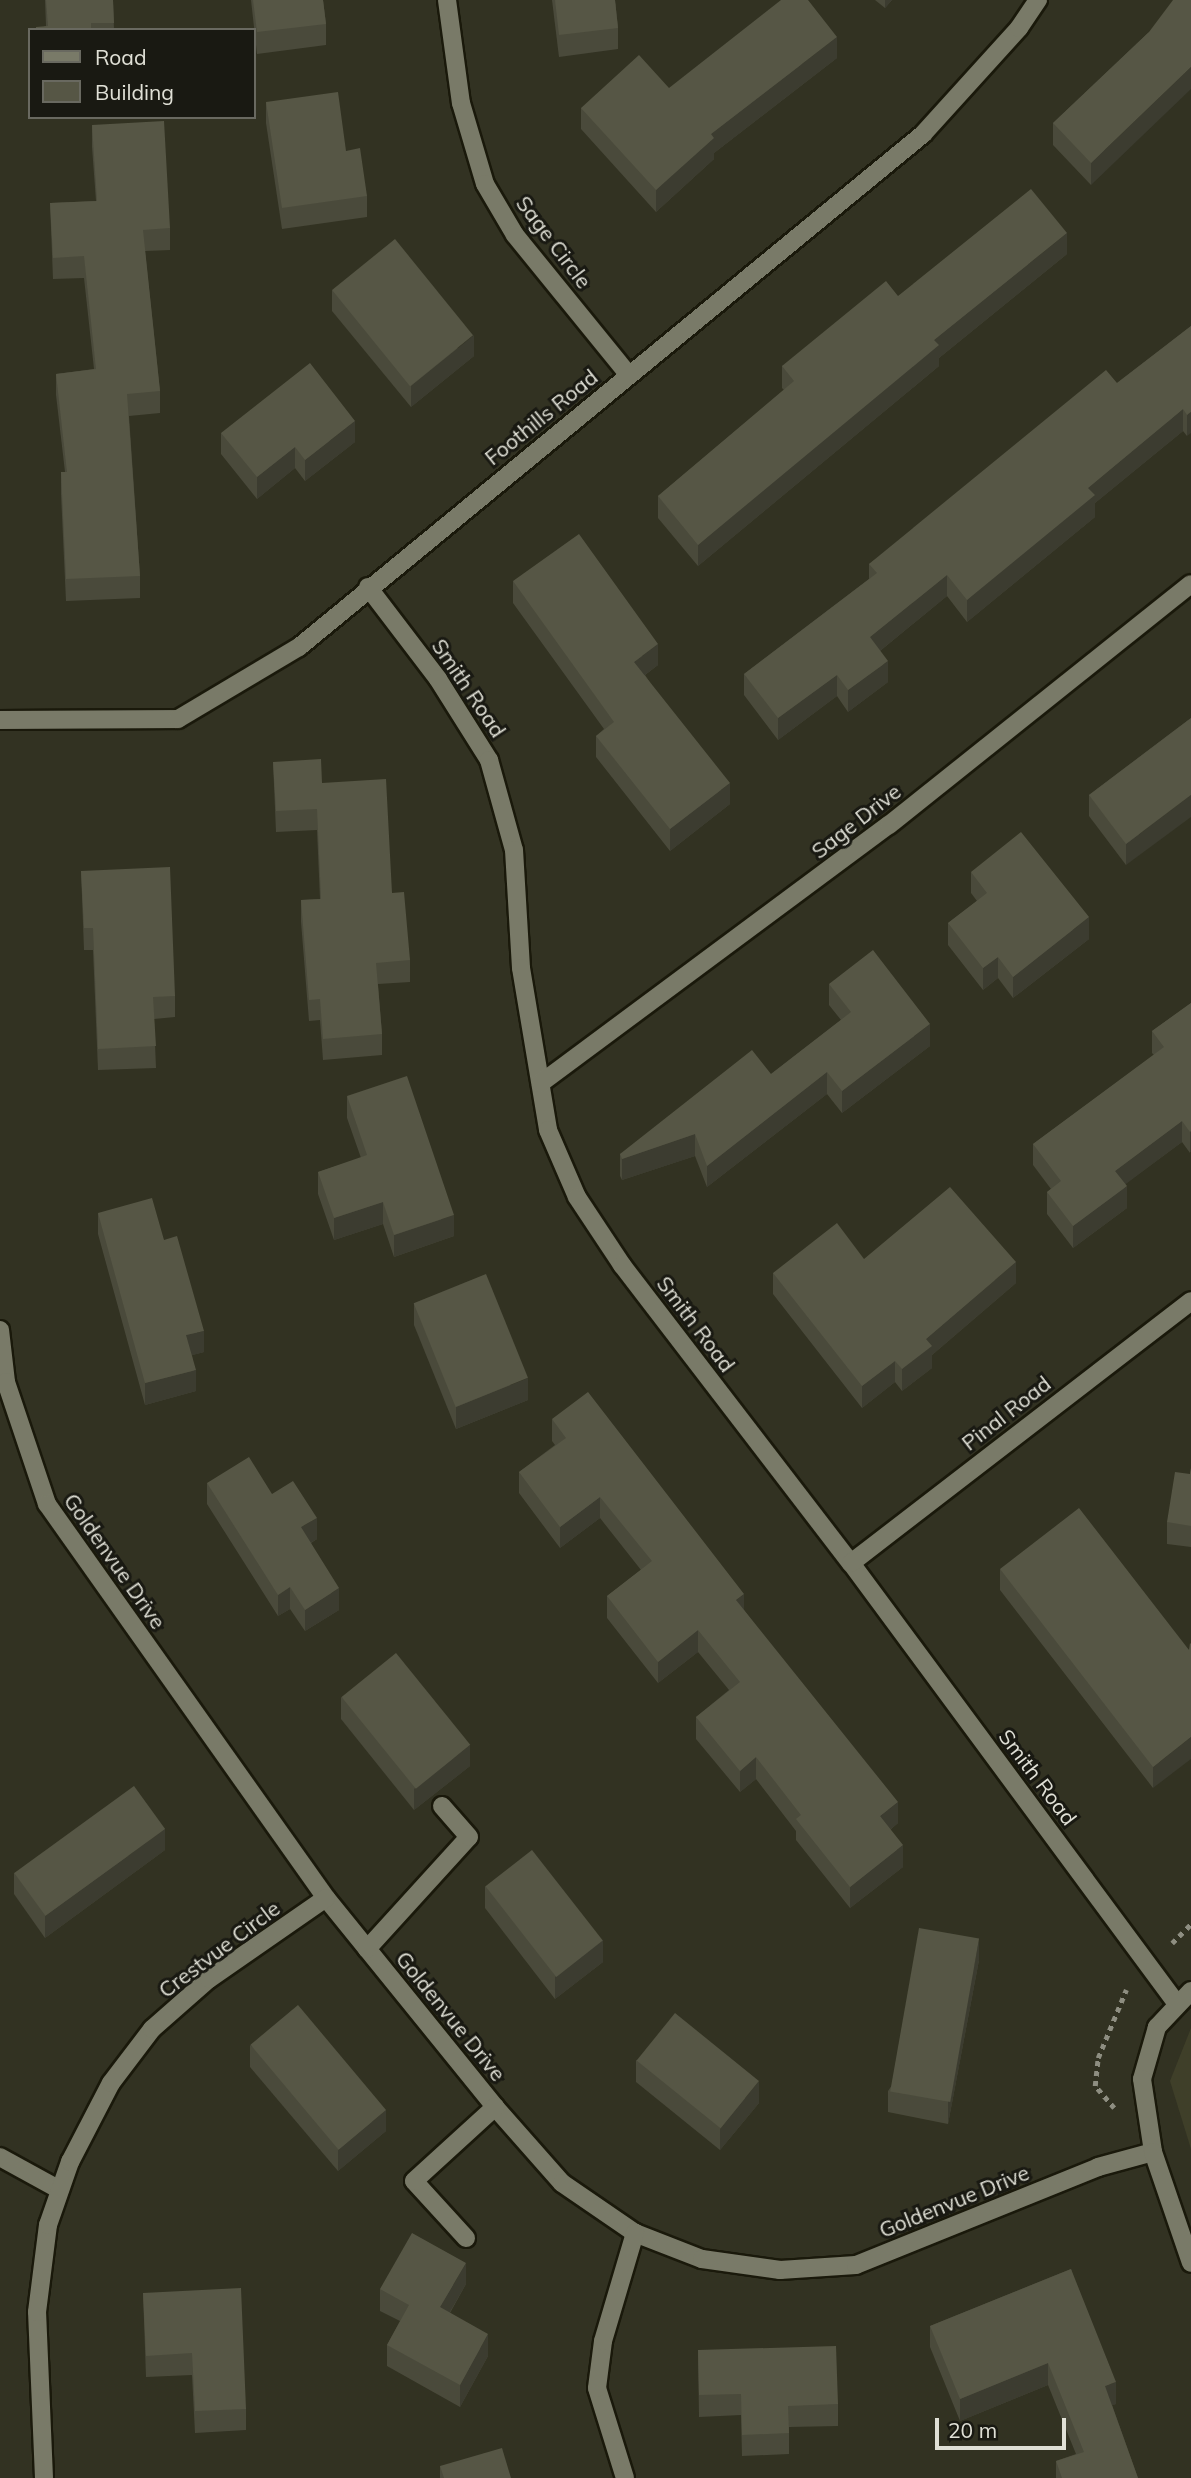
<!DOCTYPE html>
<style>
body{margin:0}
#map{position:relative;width:1191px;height:2478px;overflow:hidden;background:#323222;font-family:Mulish,sans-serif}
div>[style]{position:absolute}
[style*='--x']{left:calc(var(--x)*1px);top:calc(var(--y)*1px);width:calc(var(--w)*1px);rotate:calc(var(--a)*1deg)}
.built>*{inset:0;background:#3f3f29}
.path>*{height:4.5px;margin-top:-2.25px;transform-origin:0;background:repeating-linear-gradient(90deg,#8e8e81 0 5px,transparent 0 10px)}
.roads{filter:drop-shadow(2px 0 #1a190b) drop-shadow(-2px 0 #1a190b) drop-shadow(0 2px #1a190b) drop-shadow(0 -2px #1a190b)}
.minor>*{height:18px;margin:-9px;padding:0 9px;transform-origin:9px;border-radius:9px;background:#797a68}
.wall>*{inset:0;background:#4a4a3b}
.shaded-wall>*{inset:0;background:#3c3c30;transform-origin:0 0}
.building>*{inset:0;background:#565645;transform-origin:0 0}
span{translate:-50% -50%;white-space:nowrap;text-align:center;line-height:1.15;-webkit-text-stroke:6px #191912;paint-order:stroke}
.street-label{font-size:21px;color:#e0e0d6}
.legend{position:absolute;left:28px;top:28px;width:228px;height:91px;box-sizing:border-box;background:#191912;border:2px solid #696960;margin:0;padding:9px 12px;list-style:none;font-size:21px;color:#e0e0d6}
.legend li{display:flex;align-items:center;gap:14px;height:35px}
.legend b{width:35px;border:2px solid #696960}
.scale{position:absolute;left:935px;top:2418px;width:131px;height:32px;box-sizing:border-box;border:4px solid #e0e0d6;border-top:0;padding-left:9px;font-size:21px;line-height:24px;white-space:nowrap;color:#e0e0d6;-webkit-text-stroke:5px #191912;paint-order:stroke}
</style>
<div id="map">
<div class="built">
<i style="clip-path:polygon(1191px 2028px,1191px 2149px,1170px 2081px)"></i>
</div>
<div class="path">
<i style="--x:1172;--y:1943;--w:27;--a:-45"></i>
<i style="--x:1114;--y:2108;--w:29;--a:-131"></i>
<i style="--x:1095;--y:2086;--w:28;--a:-84"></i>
<i style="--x:1098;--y:2058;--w:74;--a:-67.6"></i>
</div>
<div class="roads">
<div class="minor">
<i style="--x:447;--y:0;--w:104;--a:82.3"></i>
<i style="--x:461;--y:103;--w:84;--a:73.5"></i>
<i style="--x:485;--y:184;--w:59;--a:59.5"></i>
<i style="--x:515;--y:235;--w:179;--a:50.9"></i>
<i style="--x:368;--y:587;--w:116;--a:52.7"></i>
<i style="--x:438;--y:679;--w:96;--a:57.8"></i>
<i style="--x:489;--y:760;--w:93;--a:74.5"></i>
<i style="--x:514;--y:850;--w:118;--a:86.6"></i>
<i style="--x:521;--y:968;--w:164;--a:80.5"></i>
<i style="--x:548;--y:1130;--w:73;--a:66.6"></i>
<i style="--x:577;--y:1197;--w:82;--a:56.5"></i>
<i style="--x:622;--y:1265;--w:376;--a:52.5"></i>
<i style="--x:851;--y:1563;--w:548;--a:53.53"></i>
<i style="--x:0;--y:720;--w:178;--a:-0.3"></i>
<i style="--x:178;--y:719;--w:141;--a:-30.8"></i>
<i style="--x:299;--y:647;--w:808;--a:-39.42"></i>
<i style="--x:923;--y:134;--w:143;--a:-47.8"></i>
<i style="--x:1019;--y:28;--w:34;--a:-56"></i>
<i style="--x:541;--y:1083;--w:433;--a:-36.6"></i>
<i style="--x:889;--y:825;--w:386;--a:-38.6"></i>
<i style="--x:0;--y:1330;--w:52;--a:83.4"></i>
<i style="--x:6;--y:1382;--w:129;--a:71.4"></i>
<i style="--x:47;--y:1504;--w:483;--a:54.7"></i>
<i style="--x:326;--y:1898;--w:269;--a:51"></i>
<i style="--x:495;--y:2107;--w:101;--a:48.6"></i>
<i style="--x:562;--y:2183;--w:88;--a:34.4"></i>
<i style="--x:635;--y:2233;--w:72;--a:21.2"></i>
<i style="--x:702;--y:2259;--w:79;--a:8"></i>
<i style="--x:780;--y:2270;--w:76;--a:-3.8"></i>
<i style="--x:856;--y:2265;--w:261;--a:-22"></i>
<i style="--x:1098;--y:2167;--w:57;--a:-15.3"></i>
<i style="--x:851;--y:1563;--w:429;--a:-37.6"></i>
<i style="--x:367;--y:1949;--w:151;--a:-47.7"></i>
<i style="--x:469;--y:1837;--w:41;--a:-131.1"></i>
<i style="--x:1191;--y:1991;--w:50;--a:133.4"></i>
<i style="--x:1157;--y:2027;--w:54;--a:106.1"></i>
<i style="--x:1142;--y:2079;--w:74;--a:81.4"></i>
<i style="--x:1153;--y:2152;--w:117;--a:71.1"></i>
<i style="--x:0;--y:2157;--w:68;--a:28.8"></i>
<i style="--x:466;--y:2238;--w:77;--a:-132.4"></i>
<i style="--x:414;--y:2181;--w:110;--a:-42.4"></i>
<i style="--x:44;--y:2478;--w:166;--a:-92.4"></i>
<i style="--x:37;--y:2312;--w:88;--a:-82.8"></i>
<i style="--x:48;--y:2225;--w:67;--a:-70.8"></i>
<i style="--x:70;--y:2162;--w:89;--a:-62.6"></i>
<i style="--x:111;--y:2083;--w:68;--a:-52.8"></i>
<i style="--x:152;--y:2029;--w:76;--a:-41.3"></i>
<i style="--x:209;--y:1979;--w:142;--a:-34.7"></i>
<i style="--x:625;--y:2478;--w:94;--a:-107.3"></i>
<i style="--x:597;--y:2388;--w:47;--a:-82.7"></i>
<i style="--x:603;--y:2341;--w:113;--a:-73.5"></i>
</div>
</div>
<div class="wall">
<i style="clip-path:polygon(45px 0,113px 0,114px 30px,36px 30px,46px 26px)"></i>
<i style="clip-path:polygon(251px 0,323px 0,326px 24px,326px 45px,257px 54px)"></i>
<i style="clip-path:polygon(552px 0,615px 0,618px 28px,618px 49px,559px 57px)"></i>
<i style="clip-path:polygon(875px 0,892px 0,885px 8px)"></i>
<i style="clip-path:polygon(1149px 32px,1091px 185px,1053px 145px,1053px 123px)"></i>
<i style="clip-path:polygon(837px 58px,714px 153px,714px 159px,656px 212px,581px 129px,581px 108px,669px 88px)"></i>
<i style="clip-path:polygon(266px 102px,346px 151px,367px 196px,367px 217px,282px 229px,266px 123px)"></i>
<i style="clip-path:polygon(92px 125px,170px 228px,170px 250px,145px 251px,160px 391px,160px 413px,129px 416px,140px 576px,140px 598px,66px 601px,61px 494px,61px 472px,65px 472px,56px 395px,56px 374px,94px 369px,84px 278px,53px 279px,50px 203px,96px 201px,92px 147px)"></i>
<i style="clip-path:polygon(1067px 254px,939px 358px,939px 366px,698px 566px,658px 518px,658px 496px,784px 390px,782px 388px,782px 366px,898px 296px)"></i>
<i style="clip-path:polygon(332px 290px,474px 356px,411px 407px,332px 311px)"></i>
<i style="clip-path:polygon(1191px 326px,1187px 436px,1183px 431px,1095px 503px,1095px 517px,967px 622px,947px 596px,880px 651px,888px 682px,848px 712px,837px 696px,778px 740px,744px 695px,744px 674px,869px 579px,869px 564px,1117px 383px)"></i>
<i style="clip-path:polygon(221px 433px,355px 442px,305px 481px,295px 468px,257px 499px,221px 454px)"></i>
<i style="clip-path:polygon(513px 581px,658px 665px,645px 675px,730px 804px,670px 851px,596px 757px,596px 736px,604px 729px,513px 603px)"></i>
<i style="clip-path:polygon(1191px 718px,1126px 865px,1089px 816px,1089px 795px)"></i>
<i style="clip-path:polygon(273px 762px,322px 783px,392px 893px,410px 960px,410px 982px,378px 984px,382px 1034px,382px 1055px,323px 1060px,320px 1020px,309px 1021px,301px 922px,301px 900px,320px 899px,317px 830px,276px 832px)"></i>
<i style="clip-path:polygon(81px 871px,175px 996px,175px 1017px,154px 1019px,156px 1068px,98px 1070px,93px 950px,84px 950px)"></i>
<i style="clip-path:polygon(971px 872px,1089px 939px,1013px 998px,998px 978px,983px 990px,948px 945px,948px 923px,977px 901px,971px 893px)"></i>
<i style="clip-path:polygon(829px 984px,930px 1046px,842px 1113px,827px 1094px,707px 1187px,695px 1156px,622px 1180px,620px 1176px,620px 1154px,771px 1074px,841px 1020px,829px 1005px)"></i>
<i style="clip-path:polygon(1191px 1003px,1190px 1153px,1182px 1142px,1125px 1184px,1127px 1208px,1073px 1248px,1047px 1214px,1047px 1192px,1051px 1189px,1033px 1165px,1033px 1144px,1154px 1055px,1152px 1053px,1152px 1031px)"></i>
<i style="clip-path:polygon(347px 1096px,454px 1236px,394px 1257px,383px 1224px,334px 1240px,318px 1194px,318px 1172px,361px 1158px,347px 1118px)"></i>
<i style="clip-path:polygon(98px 1213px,164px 1240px,204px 1352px,192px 1355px,196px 1391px,145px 1405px,98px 1234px)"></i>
<i style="clip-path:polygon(864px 1259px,1016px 1283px,932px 1355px,932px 1368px,902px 1391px,895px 1382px,862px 1408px,773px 1294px,773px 1273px)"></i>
<i style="clip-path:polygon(414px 1303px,528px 1400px,456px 1429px,414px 1325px)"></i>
<i style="clip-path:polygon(552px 1419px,744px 1610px,898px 1823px,890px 1830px,903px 1867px,850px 1908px,796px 1840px,796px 1831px,756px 1779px,740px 1792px,696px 1739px,696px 1717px,729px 1690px,698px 1652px,658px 1683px,607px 1618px,607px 1596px,641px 1570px,600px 1518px,560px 1548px,519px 1493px,519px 1472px,555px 1445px,552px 1441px)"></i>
<i style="clip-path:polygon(1191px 1468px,1191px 1547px,1167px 1544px,1167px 1522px,1190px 1474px)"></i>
<i style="clip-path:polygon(207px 1483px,272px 1494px,317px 1539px,311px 1543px,339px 1610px,305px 1631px,290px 1609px,278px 1616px,207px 1504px)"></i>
<i style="clip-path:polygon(1000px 1569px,1189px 1650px,1191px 1644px,1153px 1788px,1000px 1590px)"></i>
<i style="clip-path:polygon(341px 1697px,470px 1766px,414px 1810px,341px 1719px)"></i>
<i style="clip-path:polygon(165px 1850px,45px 1938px,14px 1894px,14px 1873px)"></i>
<i style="clip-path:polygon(485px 1886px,603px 1962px,555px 1999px,485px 1908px)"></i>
<i style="clip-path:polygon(979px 1960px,948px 2124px,888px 2112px,888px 2091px)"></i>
<i style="clip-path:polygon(250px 2045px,386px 2131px,338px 2171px,250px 2067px)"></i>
<i style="clip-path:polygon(636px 2060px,759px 2103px,720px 2150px,636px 2082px)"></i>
<i style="clip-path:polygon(1071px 2269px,1116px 2404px,1112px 2405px,1138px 2478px,1056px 2478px,1056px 2461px,1076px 2454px,1048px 2385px,960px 2421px,930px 2347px,930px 2326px)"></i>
<i style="clip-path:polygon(466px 2284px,450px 2313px,488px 2356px,460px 2407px,387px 2366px,387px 2345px,400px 2321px,380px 2311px,380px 2289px)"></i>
<i style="clip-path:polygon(143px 2293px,246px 2409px,246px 2430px,195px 2433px,192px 2375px,146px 2377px)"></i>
<i style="clip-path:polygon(698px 2350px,838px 2404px,838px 2426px,789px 2427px,789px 2454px,742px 2456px,741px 2415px,699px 2417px)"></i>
<i style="clip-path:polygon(440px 2466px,511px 2478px,440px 2478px)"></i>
</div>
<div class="shaded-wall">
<i style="clip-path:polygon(885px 0,892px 0,885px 8px)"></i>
<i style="clip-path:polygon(837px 37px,837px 58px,714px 153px,714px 159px,656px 212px,656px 190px,711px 134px)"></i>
<i style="clip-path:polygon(1191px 67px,1191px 89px,1091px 185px,1091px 163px)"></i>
<i style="clip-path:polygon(1067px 233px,1067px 254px,939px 358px,939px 366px,698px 566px,698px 545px,934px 340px)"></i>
<i style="clip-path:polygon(474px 335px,474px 356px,411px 407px,411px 386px)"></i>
<i style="clip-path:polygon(1183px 409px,1183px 431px,1095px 503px,1095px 517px,967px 622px,967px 600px,1088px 488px)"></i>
<i style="clip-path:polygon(1191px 412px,1191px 433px,1187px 436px,1187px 415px)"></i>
<i style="clip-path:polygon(355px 421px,355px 442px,305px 481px,305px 460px)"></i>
<i style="clip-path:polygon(295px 447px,295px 468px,257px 499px,257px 477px)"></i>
<i style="clip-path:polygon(947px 575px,947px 596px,870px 659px,870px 637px)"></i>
<i style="clip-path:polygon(658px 644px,658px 665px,634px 683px,634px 662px)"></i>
<i style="clip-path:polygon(888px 661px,888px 682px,848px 712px,848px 690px)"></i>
<i style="clip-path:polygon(837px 675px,837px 696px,778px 740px,778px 718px)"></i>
<i style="clip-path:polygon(730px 783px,730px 804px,670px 851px,670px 829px)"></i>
<i style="clip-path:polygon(1191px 795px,1191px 817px,1126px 865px,1126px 844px)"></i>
<i style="clip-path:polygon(1089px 917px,1089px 939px,1013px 998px,1013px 977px)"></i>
<i style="clip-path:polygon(998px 957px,998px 978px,983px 990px,983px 968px)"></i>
<i style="clip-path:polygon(930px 1024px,930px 1046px,842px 1113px,842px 1091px)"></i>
<i style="clip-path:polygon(827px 1072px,827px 1094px,707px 1187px,707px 1166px)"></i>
<i style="clip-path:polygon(1182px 1121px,1182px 1142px,1115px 1192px,1115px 1171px)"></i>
<i style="left:1191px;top:1131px;width:21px;height:1px;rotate:90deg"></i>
<i style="clip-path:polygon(695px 1134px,695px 1156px,622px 1180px,622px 1159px)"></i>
<i style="clip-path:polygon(1127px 1186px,1127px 1208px,1073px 1248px,1073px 1226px)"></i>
<i style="clip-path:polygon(383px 1202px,383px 1224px,334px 1240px,334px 1218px)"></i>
<i style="clip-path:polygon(454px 1215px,454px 1236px,394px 1257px,394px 1235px)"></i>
<i style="clip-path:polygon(1016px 1262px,1016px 1283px,932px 1355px,932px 1368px,902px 1391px,902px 1369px,926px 1339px)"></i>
<i style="clip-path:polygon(204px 1331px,204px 1352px,186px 1357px,186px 1335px)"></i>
<i style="clip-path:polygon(895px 1361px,895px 1382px,862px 1408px,862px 1386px)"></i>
<i style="clip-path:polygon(196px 1370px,196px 1391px,145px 1405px,145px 1383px)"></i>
<i style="clip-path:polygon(528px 1378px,528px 1400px,456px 1429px,456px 1407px)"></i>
<i style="clip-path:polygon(600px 1497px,600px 1518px,560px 1548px,560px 1527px)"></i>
<i style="clip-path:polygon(317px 1518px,317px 1539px,301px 1548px,301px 1527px)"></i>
<i style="clip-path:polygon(290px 1587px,290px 1609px,278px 1616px,278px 1595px)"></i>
<i style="clip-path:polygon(339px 1588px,339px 1610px,305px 1631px,305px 1610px)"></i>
<i style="clip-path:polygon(744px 1594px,744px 1615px,736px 1600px)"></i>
<i style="clip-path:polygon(698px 1630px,698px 1652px,658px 1683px,658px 1662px)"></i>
<i style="clip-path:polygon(1191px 1737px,1191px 1759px,1153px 1788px,1153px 1767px)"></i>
<i style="clip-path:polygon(470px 1745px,470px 1766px,414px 1810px,414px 1789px)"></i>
<i style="clip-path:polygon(756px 1757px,756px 1779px,740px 1792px,740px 1771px)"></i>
<i style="clip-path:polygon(898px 1802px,898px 1823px,880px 1838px,880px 1816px)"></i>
<i style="clip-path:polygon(165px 1829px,165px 1850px,45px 1938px,45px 1916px)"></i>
<i style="clip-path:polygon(903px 1845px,903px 1867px,850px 1908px,850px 1887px)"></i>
<i style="clip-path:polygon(979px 1939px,979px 1960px,948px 2124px,948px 2102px)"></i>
<i style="clip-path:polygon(603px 1940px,603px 1962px,555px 1999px,555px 1977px)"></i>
<i style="clip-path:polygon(759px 2081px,759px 2103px,720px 2150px,720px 2129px)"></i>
<i style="clip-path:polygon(386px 2110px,386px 2131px,338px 2171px,338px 2150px)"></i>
<i style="clip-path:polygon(466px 2263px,466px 2284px,440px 2329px,440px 2307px)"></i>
<i style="clip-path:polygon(488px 2334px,488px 2356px,460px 2407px,460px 2385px)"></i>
<i style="clip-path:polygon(1048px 2363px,1048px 2385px,960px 2421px,960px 2399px)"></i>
<i style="clip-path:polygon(1116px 2382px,1116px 2404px,1105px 2408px,1105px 2386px)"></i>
</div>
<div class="building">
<i style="clip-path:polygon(46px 0,113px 0,114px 23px,91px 23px,91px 30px,36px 30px,36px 27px,48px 26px)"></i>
<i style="clip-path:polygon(253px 0,323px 0,326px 24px,257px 32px)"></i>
<i style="clip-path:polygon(555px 0,615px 0,618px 28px,559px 35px)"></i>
<i style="clip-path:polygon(781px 0,808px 0,837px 37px,711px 134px,714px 138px,656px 190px,581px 108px,639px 55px,669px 88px)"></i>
<i style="clip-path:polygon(1173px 0,1191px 0,1191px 67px,1091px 163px,1053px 123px,1149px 32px)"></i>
<i style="clip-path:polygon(338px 92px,346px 151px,360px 148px,367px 196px,282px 208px,266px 102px)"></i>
<i style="clip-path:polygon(164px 121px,170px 228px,143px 230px,160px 391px,127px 394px,140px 576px,66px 579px,61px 472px,67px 472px,56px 374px,96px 369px,84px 256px,53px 258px,50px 203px,97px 201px,92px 125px)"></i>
<i style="clip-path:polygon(1031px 189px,1067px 233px,934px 340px,939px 345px,698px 545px,658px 496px,794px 381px,782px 366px,886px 281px,898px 296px)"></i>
<i style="left:395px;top:239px;width:124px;height:81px;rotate:51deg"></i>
<i style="clip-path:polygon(1191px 326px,1191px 412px,1187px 415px,1183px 409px,1088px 488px,1095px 495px,967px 600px,947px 575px,870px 637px,888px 661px,848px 690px,837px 675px,778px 718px,744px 674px,877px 573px,869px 564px,1106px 370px,1117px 383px)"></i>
<i style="clip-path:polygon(310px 363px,355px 421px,305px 460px,295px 447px,257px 477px,221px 433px)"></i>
<i style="clip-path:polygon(579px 534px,658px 644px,634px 662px,730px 783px,670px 829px,596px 736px,614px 722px,513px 581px)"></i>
<i style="clip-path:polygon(1191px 718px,1191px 795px,1126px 844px,1089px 795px)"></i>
<i style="clip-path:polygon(321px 759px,322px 783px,386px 779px,392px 893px,404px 892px,410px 960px,376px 963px,382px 1034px,323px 1039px,320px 999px,309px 1000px,301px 900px,321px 899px,317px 809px,276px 811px,273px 762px)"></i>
<i style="clip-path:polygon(1021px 832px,1089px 917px,1013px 977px,998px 957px,983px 968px,948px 923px,987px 893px,971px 872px)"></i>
<i style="clip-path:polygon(170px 867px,175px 996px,153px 997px,156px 1046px,98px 1049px,93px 928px,84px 928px,81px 871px)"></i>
<i style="clip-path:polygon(873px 950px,930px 1024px,842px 1091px,827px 1072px,707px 1166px,695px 1134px,622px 1159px,620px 1154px,752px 1050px,771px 1074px,851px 1012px,829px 984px)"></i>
<i style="clip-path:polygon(1191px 1003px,1191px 1131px,1190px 1132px,1182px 1121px,1115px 1171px,1127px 1186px,1073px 1226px,1047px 1192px,1061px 1181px,1033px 1144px,1164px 1047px,1152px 1031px)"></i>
<i style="clip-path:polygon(407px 1076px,454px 1215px,394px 1235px,383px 1202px,334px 1218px,318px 1172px,367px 1155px,347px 1096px)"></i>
<i style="clip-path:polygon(950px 1187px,1016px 1262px,926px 1339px,932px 1346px,902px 1369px,895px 1361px,862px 1386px,773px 1273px,837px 1223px,864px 1259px)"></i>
<i style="clip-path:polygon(152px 1198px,164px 1240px,177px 1236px,204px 1331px,186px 1335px,196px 1370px,145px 1383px,98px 1213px)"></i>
<i style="left:486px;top:1274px;width:112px;height:78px;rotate:68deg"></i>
<i style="clip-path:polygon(588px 1392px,744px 1594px,736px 1600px,898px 1802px,880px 1816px,903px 1845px,850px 1887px,796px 1819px,801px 1815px,756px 1757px,740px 1771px,696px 1717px,740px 1682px,698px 1630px,658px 1662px,607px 1596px,652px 1561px,600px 1497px,560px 1527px,519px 1472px,566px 1438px,552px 1419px)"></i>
<i style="clip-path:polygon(249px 1457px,272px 1494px,293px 1481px,317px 1518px,301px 1527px,339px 1588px,305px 1610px,290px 1587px,278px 1595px,207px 1483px)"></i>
<i style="clip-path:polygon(1191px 1468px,1191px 1526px,1167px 1522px,1175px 1472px,1190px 1474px)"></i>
<i style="clip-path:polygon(1079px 1508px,1189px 1650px,1190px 1643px,1191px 1644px,1191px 1737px,1153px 1767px,1000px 1569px)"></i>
<i style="left:396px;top:1653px;width:118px;height:70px;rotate:51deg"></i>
<i style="left:134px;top:1786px;width:53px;height:148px;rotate:54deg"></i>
<i style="left:532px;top:1850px;width:115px;height:59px;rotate:52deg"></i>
<i style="left:919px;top:1928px;width:61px;height:166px;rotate:10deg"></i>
<i style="left:298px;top:2005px;width:137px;height:62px;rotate:50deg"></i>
<i style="left:675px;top:2013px;width:108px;height:61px;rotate:39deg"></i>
<i style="clip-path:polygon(412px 2233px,466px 2263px,440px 2307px,488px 2334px,460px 2385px,387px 2345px,409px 2305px,380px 2289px)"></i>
<i style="clip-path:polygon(1071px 2269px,1116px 2382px,1105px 2386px,1138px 2478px,1062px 2478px,1056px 2461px,1084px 2452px,1048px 2363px,960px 2399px,930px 2326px)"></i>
<i style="clip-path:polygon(241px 2288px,246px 2409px,195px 2411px,192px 2353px,146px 2356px,143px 2293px)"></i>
<i style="clip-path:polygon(836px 2346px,838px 2404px,788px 2406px,789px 2433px,742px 2435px,741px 2394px,699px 2395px,698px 2350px)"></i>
<i style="clip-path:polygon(502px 2448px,511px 2478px,444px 2478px,440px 2466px)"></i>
</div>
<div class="street-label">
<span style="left:554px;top:242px;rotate:53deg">Sage Circle</span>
<span style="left:541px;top:417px;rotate:-39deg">Foothills Road</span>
<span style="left:469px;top:688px;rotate:56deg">Smith Road</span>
<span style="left:856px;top:821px;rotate:-38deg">Sage Drive</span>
<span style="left:696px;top:1324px;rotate:53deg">Smith Road</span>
<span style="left:1006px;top:1413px;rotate:-38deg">Pinal Road</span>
<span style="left:115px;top:1561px;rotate:55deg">Goldenvue Drive</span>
<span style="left:1038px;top:1777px;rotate:53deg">Smith Road</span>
<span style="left:219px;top:1949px;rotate:-37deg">Crestvue Circle</span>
<span style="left:451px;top:2016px;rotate:51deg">Goldenvue Drive</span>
<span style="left:954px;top:2201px;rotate:-22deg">Goldenvue Drive</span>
</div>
<ul class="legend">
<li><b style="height:9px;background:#797a68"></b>Road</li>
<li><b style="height:19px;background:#565645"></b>Building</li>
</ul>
<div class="scale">20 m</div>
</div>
